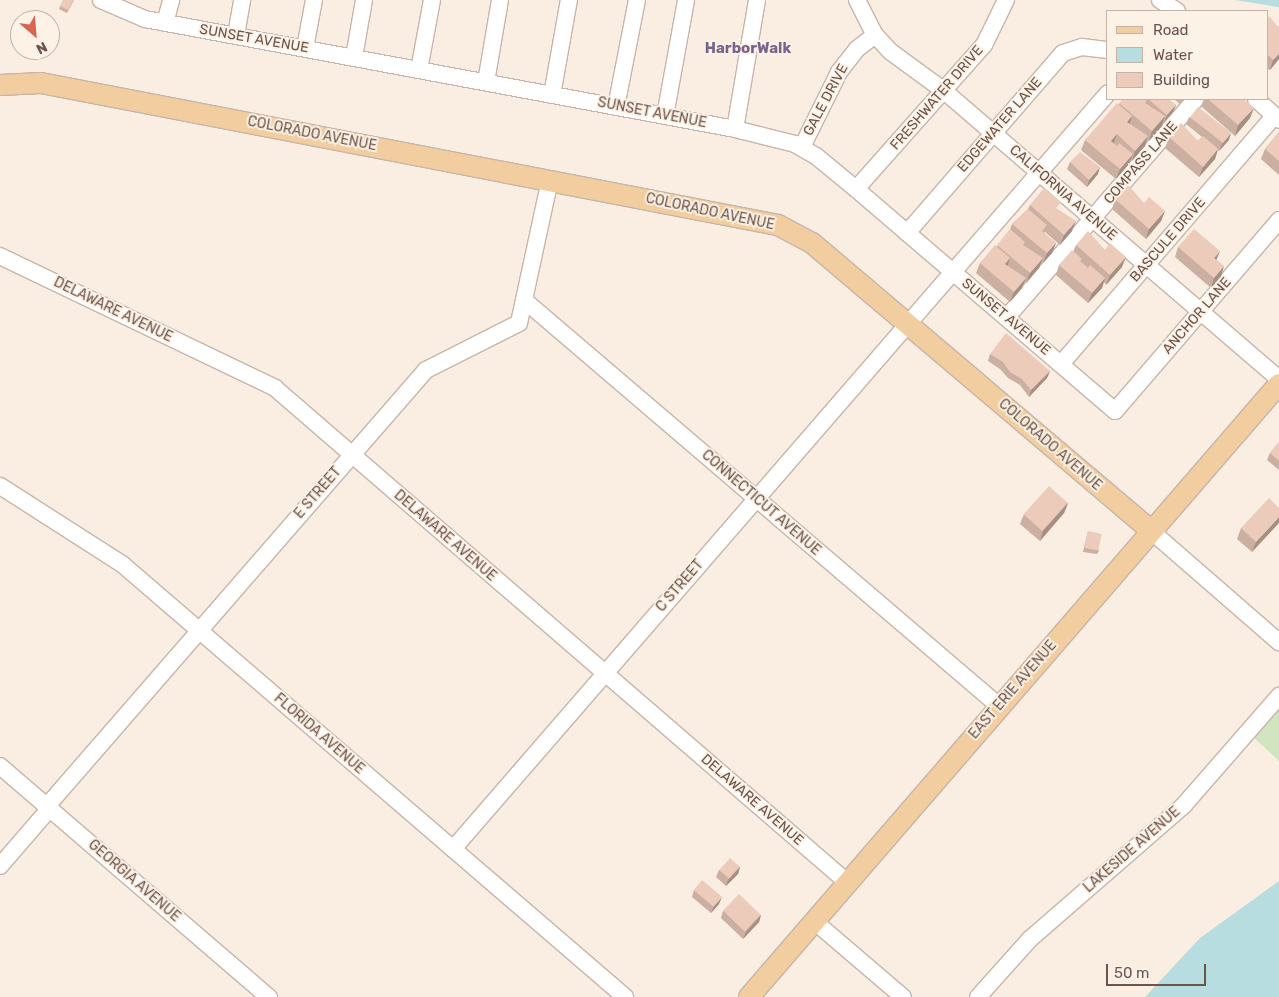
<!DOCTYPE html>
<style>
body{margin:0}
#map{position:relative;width:1279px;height:997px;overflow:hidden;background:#f9eee1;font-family:Rubik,sans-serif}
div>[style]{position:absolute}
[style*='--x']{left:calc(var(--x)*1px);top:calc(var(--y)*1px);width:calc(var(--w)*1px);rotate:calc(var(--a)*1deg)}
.green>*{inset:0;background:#d2e5c1}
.water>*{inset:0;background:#b8dde0}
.pier>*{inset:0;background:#f9eee1}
.roads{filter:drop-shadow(1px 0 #c8b5aa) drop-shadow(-1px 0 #c8b5aa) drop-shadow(0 1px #c8b5aa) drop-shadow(0 -1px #c8b5aa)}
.minor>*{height:16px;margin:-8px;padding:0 8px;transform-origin:8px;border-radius:8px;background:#fff}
.major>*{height:20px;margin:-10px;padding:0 10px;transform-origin:10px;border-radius:10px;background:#f2cd9f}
.wall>*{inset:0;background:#cbafa1}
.shaded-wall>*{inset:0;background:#a58e83}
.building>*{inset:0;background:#eccbbb;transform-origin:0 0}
span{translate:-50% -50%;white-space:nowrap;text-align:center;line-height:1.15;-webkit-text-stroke:4px #fdf2e6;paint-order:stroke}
.street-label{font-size:14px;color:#6d544b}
.neighbourhood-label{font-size:15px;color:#7a638a;font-weight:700}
.legend{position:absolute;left:1106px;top:10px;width:162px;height:90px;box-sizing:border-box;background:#fdf2e6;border:1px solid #c3b3a8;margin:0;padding:6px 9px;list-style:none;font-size:15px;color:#6d544b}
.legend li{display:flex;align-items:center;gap:10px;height:25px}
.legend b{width:25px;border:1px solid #c3b3a8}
.north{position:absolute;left:10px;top:10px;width:50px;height:50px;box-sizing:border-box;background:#fdf2e6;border:1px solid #c3b3a8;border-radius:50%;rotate:153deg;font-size:14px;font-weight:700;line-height:20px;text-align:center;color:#6d544b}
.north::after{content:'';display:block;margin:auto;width:18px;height:22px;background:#d86551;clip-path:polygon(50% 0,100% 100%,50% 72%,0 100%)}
.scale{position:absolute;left:1106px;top:964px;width:100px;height:22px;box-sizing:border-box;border:2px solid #6d544b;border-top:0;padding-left:6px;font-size:15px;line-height:18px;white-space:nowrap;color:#6d544b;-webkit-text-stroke:4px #fdf2e6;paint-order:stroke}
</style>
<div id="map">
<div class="green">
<i style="clip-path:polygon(1279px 702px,1279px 761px,1251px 735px)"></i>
</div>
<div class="water">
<i style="clip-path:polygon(1235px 0,1279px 0,1279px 7px,1278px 7px)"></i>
<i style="clip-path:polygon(1279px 860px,1279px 997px,1128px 997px,1219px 917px)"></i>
</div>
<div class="pier">
<i style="clip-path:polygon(1279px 858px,1279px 881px,1200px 938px,1145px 997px,1126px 997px,1137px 981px,1178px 944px,1217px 915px,1239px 896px,1240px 890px)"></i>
</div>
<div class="roads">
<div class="minor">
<i style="--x:101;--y:0;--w:48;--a:23.4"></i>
<i style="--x:145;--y:19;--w:600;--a:10.56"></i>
<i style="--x:735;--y:129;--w:62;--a:14"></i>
<i style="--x:795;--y:144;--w:24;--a:30"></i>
<i style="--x:816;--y:156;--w:52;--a:39.5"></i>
<i style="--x:856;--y:189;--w:341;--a:40.6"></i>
<i style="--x:1115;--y:411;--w:252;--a:-49.3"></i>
<i style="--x:857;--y:0;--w:39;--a:63"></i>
<i style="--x:875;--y:35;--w:23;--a:47"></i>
<i style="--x:891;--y:52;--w:64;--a:36.2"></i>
<i style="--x:943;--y:90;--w:443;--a:40.7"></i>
<i style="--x:1160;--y:0;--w:20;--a:33"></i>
<i style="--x:165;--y:23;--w:24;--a:-75"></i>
<i style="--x:236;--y:35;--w:36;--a:-80"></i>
<i style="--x:305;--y:48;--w:49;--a:-79.4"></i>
<i style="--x:354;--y:57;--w:58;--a:-80"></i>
<i style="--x:419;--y:70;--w:71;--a:-79.5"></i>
<i style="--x:486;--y:82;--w:83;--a:-80.3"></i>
<i style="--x:552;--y:95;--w:97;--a:-79.9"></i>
<i style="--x:1256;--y:99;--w:31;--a:42"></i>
<i style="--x:616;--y:107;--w:109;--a:-78.9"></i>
<i style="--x:665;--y:116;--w:118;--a:-79.7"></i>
<i style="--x:735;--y:129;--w:131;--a:-80.3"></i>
<i style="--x:802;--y:147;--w:84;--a:-63.7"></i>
<i style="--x:839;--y:72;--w:29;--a:-52"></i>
<i style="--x:857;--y:49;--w:23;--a:-38"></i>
<i style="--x:856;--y:189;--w:193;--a:-48.4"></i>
<i style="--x:984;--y:45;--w:50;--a:-63.9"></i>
<i style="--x:907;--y:233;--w:238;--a:-49.1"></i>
<i style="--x:1063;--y:53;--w:20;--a:-18"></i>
<i style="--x:1082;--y:47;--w:26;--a:7"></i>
<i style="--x:0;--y:256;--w:305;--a:25.6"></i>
<i style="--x:275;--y:388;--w:756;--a:40.82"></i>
<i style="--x:524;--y:300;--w:625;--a:40.52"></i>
<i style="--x:1007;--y:317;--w:289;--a:-49.1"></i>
<i style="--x:1061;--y:364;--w:327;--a:-49.3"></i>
<i style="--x:0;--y:486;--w:145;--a:32.6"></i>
<i style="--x:122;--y:564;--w:664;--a:40.72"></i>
<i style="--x:1150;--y:530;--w:171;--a:41"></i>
<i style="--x:0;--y:766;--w:355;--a:40.7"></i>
<i style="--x:47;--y:806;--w:578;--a:-49"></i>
<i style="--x:426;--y:370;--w:104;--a:-26.8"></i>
<i style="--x:519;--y:323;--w:146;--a:-77.8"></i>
<i style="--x:453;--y:849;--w:1000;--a:-49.09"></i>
<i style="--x:0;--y:866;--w:77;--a:-49.2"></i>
<i style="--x:814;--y:921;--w:117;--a:40.5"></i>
<i style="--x:978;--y:997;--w:78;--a:-48.1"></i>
<i style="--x:1030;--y:939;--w:204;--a:-41"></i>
<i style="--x:1184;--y:805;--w:145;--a:-48.9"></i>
</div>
<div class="major">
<i style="--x:0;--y:85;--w:41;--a:-2.8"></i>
<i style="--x:41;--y:83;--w:751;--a:10.91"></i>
<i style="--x:778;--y:225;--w:38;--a:28"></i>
<i style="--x:812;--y:243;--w:443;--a:40.3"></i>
<i style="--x:749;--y:997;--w:810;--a:-49.15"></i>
</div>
</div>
<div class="wall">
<i style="clip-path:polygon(74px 0,67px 13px,59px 9px,60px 6px)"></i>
<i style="clip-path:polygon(1268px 18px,1279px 28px,1279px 59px,1270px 70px,1268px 69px)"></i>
<i style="clip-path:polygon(1123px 99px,1168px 99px,1176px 105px,1173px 112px,1164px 122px,1163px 121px,1162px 126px,1149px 141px,1147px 140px,1145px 146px,1132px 161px,1131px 160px,1129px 164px,1116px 179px,1081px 150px,1085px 140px,1119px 104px)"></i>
<i style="clip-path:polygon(1174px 99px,1185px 99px,1180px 104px)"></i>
<i style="clip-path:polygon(1204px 99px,1233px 99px,1250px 118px,1235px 136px,1201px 106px)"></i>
<i style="clip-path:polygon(1189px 117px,1229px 140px,1219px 151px,1218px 150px,1215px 159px,1199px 177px,1165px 148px,1169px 137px,1198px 141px,1202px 137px,1186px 124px)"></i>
<i style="clip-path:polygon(1279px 132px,1279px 175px,1261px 159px,1265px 149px)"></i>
<i style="clip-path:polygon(1070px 162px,1098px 174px,1087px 187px,1067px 169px)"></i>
<i style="clip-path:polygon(1115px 199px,1144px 203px,1165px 211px,1161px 221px,1146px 239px,1112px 209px)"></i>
<i style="clip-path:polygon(1030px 205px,1058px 210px,1072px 231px,1060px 245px,1045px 232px,1044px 233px,1056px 243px,1052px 253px,1043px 263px,1042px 262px,1039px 268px,1026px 283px,1025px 282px,1022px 288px,1010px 302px,976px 273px,980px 263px,997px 246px,1010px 230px,1012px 224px,1028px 209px)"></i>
<i style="clip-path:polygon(1076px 245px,1105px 250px,1122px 267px,1106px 285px,1104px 282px,1102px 288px,1088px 303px,1056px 275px,1059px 265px,1073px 252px)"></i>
<i style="clip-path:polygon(1178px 247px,1216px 260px,1221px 277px,1211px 288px,1175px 257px)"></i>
<i style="clip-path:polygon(990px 354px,1050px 371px,1047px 378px,1029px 397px,1020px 385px,1008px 378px,1000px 369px,988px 361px)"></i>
<i style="clip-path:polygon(1279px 442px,1279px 470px,1267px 460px,1270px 453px)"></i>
<i style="clip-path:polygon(1068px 503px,1064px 513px,1040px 541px,1020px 524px,1024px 514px)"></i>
<i style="clip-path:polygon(1279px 508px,1252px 552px,1237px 539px,1241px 528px)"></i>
<i style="clip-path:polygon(1088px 531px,1099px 551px,1097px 554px,1083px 552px)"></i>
<i style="clip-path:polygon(740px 867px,738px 874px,726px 886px,716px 877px,719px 870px)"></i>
<i style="clip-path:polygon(694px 890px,719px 904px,711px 913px,692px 897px)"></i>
<i style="clip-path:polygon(723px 911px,761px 915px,759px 922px,743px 939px,721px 918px)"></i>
</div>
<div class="shaded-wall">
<i style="clip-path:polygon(1279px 54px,1279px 59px,1270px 70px,1273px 60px)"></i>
<i style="clip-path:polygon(1176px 105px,1173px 112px,1164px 122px,1167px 115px)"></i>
<i style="clip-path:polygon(1254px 108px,1250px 118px,1235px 136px,1238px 125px)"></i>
<i style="clip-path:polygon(1132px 116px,1129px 126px,1127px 122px)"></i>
<i style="clip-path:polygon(1165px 116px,1162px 126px,1149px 141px,1152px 131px)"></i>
<i style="clip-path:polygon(1231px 133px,1229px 140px,1219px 151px,1222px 144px)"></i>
<i style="clip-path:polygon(1117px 134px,1113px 145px,1111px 141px)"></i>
<i style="clip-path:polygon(1148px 136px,1145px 146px,1132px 161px,1135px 151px)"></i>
<i style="clip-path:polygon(1218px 149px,1215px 159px,1199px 177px,1203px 167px)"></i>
<i style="clip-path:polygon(1133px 154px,1129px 164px,1116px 179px,1120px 169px)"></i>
<i style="clip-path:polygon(1100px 167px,1098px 174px,1087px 187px,1089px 180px)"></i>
<i style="clip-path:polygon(1165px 211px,1161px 221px,1146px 239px,1149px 229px)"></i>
<i style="clip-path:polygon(1076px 221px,1072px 231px,1060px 245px,1064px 235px)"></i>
<i style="clip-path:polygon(1056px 243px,1052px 253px,1043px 263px,1047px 253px)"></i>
<i style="clip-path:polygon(1220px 251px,1216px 261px,1214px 258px)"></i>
<i style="clip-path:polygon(1126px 257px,1122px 267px,1106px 285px,1110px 275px)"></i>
<i style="clip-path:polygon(1010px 258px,1007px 268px,1005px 264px)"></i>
<i style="clip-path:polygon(1043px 258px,1039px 268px,1026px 283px,1030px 273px)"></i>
<i style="clip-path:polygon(1224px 266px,1221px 277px,1211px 288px,1214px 278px)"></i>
<i style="clip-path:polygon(1026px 278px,1022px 288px,1010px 302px,1014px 292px)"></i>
<i style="clip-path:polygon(1105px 278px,1102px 288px,1088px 303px,1092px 293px)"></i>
<i style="clip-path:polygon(1050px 371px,1047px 378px,1029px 397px,1031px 390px)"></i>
<i style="clip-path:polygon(1068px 503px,1064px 513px,1040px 541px,1043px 531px)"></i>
<i style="clip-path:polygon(1279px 517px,1279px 523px,1252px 552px,1256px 542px)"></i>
<i style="clip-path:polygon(740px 867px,738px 874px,726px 886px,728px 880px)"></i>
<i style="clip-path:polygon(722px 897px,719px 904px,711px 913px,714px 906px)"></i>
<i style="clip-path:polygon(761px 915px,759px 922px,743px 939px,746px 932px)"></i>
</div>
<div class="building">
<i style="clip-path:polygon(63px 0,73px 0,68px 10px,60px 6px)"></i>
<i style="clip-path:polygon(1269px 16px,1279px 28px,1279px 54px,1273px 60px,1268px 55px,1268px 18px)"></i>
<i style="clip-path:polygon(1123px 99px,1146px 99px,1147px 100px,1145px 103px,1165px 116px,1152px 131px,1119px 103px)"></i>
<i style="clip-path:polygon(1148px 99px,1168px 99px,1176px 105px,1167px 115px)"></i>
<i style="clip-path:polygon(1208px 99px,1233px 99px,1234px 100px,1234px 99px,1244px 99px,1254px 108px,1238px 125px)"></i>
<i style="clip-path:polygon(1117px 103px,1132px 116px,1127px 122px,1148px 136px,1135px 151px,1117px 134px,1111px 141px,1117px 146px,1119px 143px,1133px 154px,1120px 169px,1085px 140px)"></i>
<i style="left:1198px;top:107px;width:42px;height:13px;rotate:38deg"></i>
<i style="clip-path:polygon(1181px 123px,1198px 141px,1203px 136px,1218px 149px,1203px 167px,1169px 137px)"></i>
<i style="clip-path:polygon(1279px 132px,1279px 161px,1265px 149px)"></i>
<i style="clip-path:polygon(1080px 152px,1100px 167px,1089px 180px,1070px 162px)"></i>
<i style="clip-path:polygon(1128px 185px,1144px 203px,1149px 197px,1165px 211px,1149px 229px,1115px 199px)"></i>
<i style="clip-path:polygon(1044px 188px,1061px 202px,1056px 208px,1076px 221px,1064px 235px,1030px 205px)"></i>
<i style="clip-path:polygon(1028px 209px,1047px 225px,1042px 231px,1056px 243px,1047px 253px,1012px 224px)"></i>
<i style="clip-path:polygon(1010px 229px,1025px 242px,1023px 245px,1043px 258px,1030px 273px,997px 245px)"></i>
<i style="clip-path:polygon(1194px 229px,1220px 251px,1214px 258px,1224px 266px,1214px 278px,1178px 247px)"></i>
<i style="clip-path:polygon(1088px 231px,1105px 250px,1110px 243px,1126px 257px,1110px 275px,1076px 245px)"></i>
<i style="clip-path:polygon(995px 245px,1010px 258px,1005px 264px,1026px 278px,1014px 292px,980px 263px)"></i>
<i style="clip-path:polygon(1072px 250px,1082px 259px,1080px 261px,1088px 268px,1090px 265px,1105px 278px,1092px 293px,1059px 265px)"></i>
<i style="clip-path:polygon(1006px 333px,1050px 371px,1031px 390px,1022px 379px,1010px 372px,1003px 362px,990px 354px)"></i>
<i style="clip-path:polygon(1279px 442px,1279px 461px,1270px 453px)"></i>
<i style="left:1049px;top:486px;width:25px;height:38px;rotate:42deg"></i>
<i style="clip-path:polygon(1269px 498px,1279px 508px,1279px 517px,1256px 542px,1241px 528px)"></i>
<i style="left:1088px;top:531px;width:14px;height:17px;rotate:12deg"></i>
<i style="left:730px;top:858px;width:13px;height:16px;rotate:42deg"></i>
<i style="left:702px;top:880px;width:26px;height:13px;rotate:40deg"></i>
<i style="left:739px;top:894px;width:30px;height:23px;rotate:44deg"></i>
</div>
<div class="street-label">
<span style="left:254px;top:39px;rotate:10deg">SUNSET AVENUE</span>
<span style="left:937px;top:98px;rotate:-49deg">FRESHWATER DRIVE</span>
<span style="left:826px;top:100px;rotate:-62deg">GALE DRIVE</span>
<span style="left:652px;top:113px;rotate:11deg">SUNSET AVENUE</span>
<span style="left:1000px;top:125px;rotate:-49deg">EDGEWATER LANE</span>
<span style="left:312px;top:134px;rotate:11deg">COLORADO AVENUE</span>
<span style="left:1141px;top:163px;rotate:-49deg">COMPASS LANE</span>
<span style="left:1063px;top:193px;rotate:41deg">CALIFORNIA AVENUE</span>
<span style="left:710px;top:212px;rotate:12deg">COLORADO AVENUE</span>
<span style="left:1168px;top:240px;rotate:-49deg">BASCULE DRIVE</span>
<span style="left:113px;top:310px;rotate:26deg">DELAWARE AVENUE</span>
<span style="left:1197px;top:316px;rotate:-49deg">ANCHOR LANE</span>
<span style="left:1006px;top:317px;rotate:40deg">SUNSET AVENUE</span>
<span style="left:1050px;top:445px;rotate:41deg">COLORADO AVENUE</span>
<span style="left:318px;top:493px;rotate:-49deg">E STREET</span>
<span style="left:761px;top:503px;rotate:41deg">CONNECTICUT AVENUE</span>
<span style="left:445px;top:536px;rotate:41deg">DELAWARE AVENUE</span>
<span style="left:680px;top:586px;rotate:-49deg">C STREET</span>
<span style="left:1013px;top:690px;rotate:-49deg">EAST ERIE AVENUE</span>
<span style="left:319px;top:734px;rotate:41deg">FLORIDA AVENUE</span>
<span style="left:752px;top:800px;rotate:41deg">DELAWARE AVENUE</span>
<span style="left:1132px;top:850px;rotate:-41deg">LAKESIDE AVENUE</span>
<span style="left:134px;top:881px;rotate:41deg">GEORGIA AVENUE</span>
</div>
<div class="neighbourhood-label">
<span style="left:748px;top:49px">HarborWalk</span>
</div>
<ul class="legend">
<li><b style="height:6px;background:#f2cd9f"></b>Road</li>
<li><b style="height:14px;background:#b8dde0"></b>Water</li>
<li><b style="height:14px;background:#eccbbb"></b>Building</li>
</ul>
<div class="north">N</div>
<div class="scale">50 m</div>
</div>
